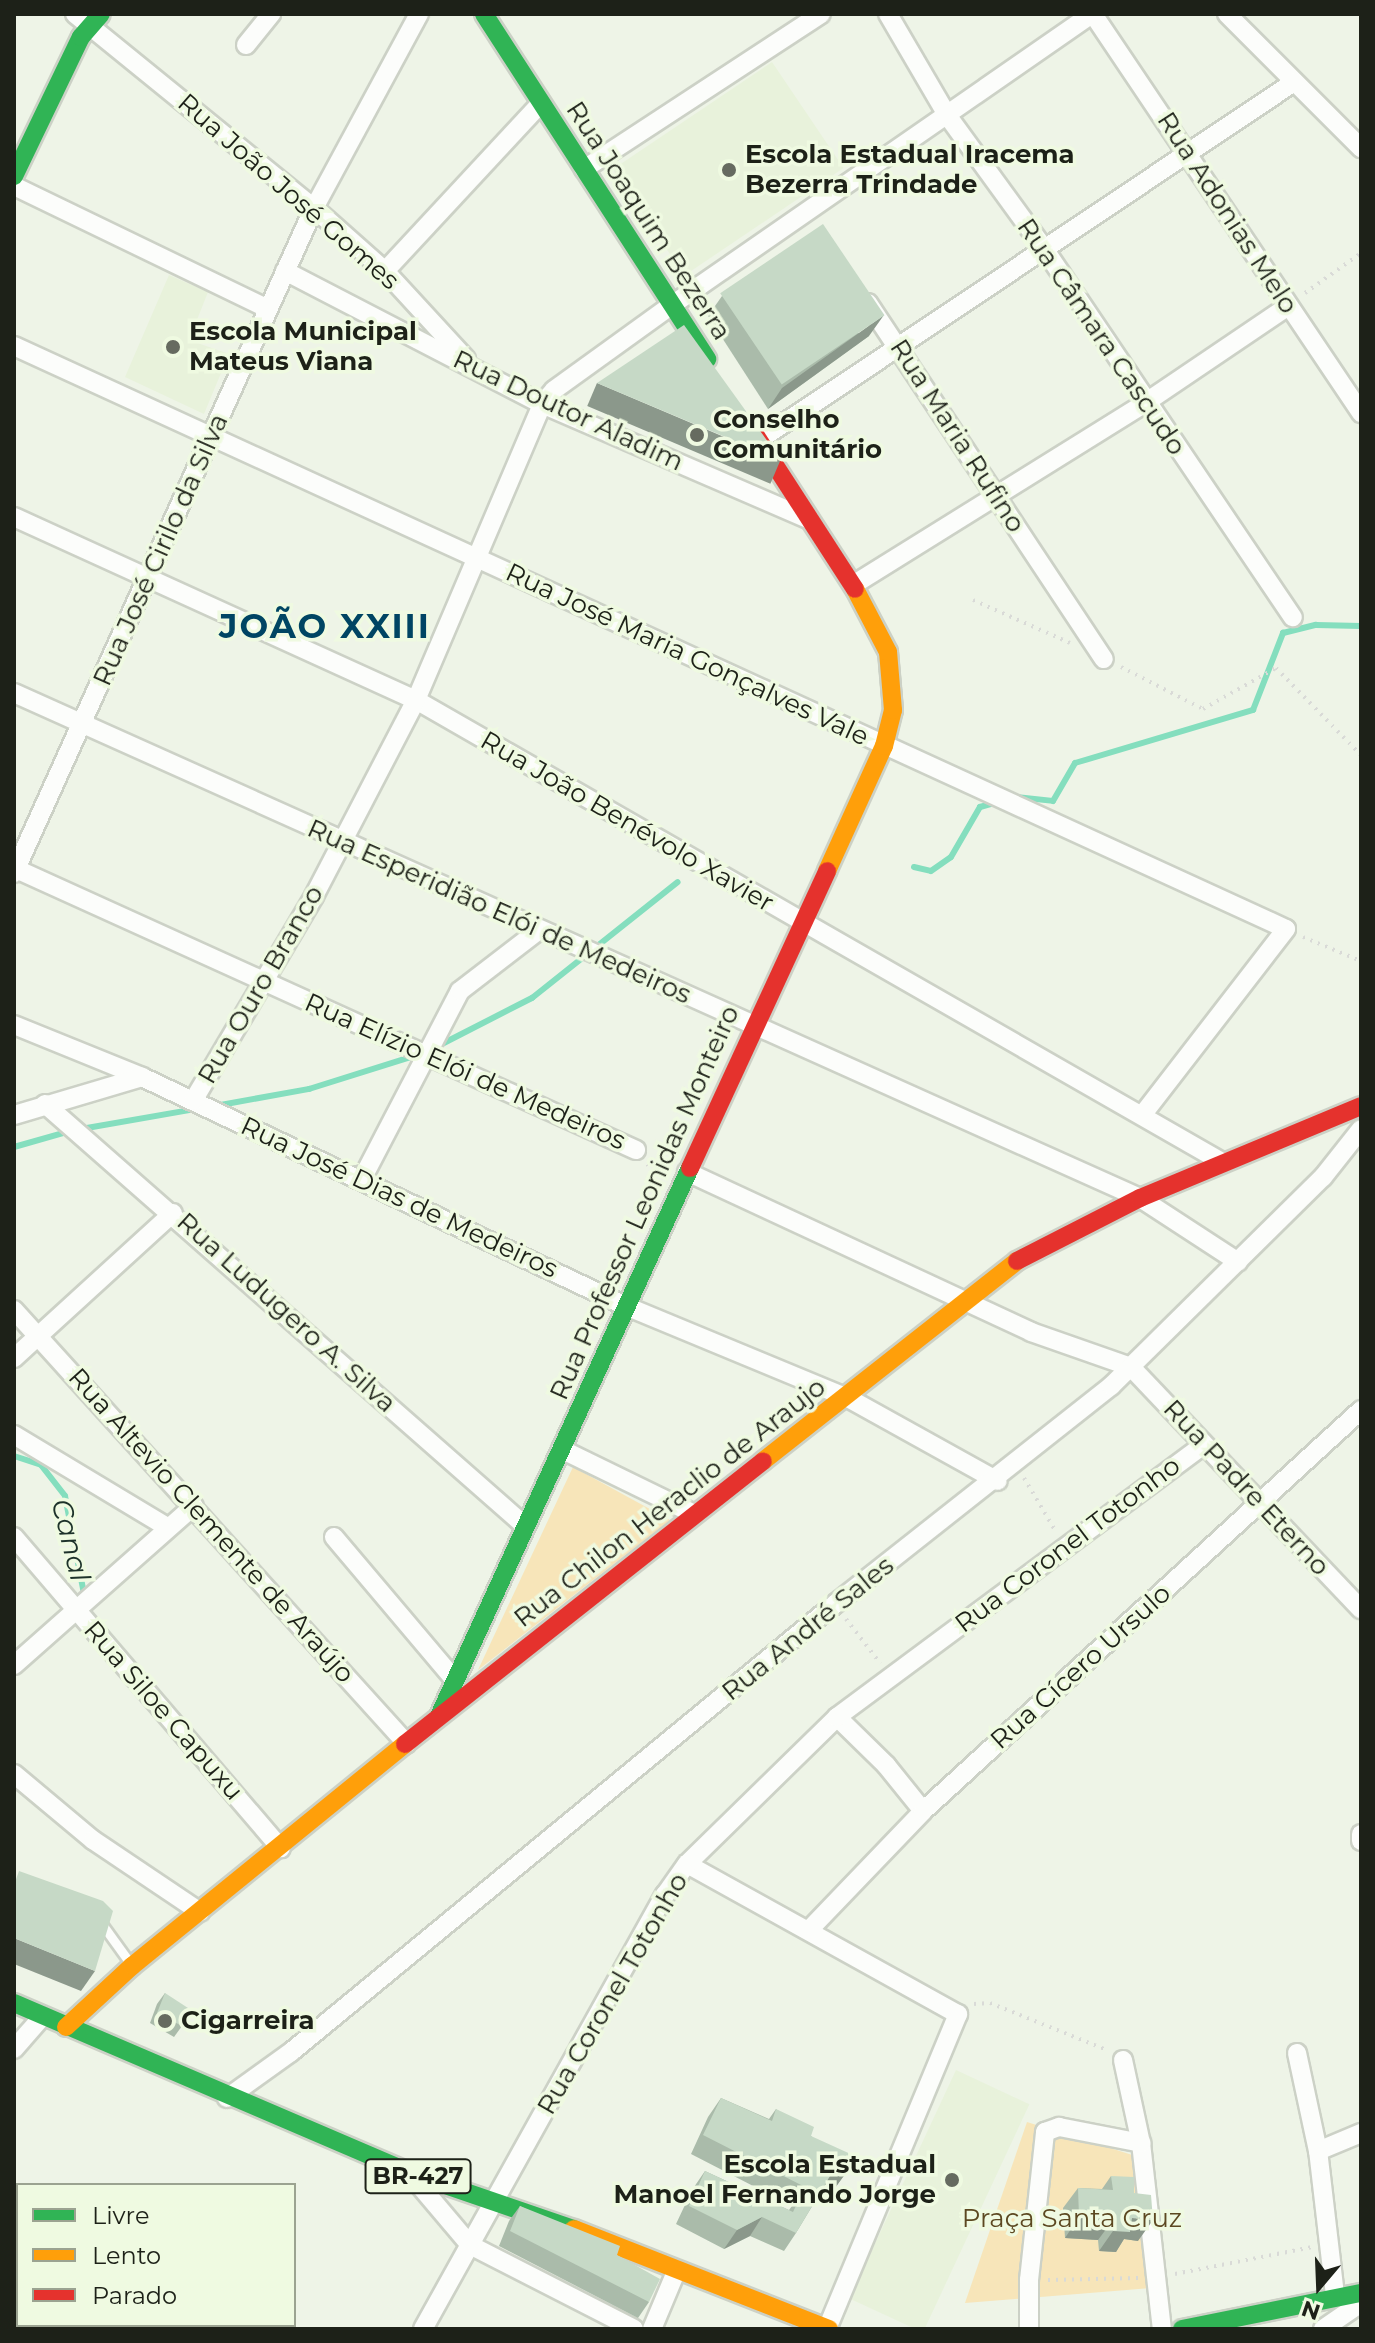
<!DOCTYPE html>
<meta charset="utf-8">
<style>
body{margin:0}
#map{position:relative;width:1375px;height:2343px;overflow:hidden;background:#eef4e7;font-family:Montserrat,sans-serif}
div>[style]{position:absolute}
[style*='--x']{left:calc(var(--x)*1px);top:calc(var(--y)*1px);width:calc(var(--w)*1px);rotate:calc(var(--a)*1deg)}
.built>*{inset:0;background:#e8f2db;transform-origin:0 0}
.green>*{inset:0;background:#f7e5b9}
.stream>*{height:6px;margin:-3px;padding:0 3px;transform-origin:3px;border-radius:3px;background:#84debe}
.path>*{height:4px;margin-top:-2px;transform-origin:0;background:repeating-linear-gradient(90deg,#d9dad7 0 2px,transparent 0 8px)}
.roads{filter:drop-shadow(2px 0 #ccd1c6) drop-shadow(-2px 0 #ccd1c6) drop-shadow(0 2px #ccd1c6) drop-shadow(0 -2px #ccd1c6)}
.lane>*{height:9px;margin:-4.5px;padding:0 4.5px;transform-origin:4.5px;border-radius:4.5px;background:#fcfdfb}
.street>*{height:18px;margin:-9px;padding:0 9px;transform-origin:9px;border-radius:9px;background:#fcfdfb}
.fast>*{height:18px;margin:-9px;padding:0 9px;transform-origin:9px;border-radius:9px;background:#30b455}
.slow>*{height:18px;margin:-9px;padding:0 9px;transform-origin:9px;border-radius:9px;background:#ff9f0a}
.jam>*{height:18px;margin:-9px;padding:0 9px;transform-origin:9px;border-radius:9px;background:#e5322d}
.wall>*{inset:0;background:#aba}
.shaded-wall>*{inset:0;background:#8b988b;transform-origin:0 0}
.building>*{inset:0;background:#c6d9c6;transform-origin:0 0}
.dots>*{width:22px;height:22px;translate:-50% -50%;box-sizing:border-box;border:4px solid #effae1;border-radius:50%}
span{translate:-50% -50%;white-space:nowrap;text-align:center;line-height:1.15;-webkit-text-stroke:7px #effae1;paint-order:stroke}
.shield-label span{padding:2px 6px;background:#effae1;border:2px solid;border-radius:6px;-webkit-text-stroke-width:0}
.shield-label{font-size:24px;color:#1d2118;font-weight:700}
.poi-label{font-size:26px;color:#1d2118;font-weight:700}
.left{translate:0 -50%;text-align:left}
.right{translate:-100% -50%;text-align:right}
.street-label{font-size:26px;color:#1d2118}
.park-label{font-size:26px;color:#5c4821}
.water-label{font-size:28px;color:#1d322a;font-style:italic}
.district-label{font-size:34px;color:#004563;font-weight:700;letter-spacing:2px}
.frame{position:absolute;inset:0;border:16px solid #1d2118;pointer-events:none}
.legend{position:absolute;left:16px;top:2183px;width:280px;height:144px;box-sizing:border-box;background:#effae1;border:2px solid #9ba391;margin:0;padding:10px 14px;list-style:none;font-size:24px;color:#1d2118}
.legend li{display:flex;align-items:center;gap:16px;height:40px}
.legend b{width:40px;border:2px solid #9ba391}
.north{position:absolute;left:1279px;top:2247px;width:80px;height:80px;-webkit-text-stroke:6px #effae1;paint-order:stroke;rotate:199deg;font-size:22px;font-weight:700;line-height:32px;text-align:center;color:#1d2118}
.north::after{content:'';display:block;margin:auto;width:28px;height:36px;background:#1d2118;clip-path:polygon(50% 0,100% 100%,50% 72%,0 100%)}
</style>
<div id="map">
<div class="built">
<i style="left:772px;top:62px;width:128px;height:192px;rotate:56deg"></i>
<i style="clip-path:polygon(169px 275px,208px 292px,189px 340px,229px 354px,204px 414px,125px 377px)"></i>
<i style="left:956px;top:2070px;width:81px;height:252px;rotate:25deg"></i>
</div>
<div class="green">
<i style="clip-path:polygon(573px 1467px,670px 1520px,478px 1670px)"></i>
<i style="clip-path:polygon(1027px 2122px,1142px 2158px,1151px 2288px,965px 2303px)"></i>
</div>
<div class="stream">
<i style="--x:1016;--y:797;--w:37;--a:6"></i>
<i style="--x:1053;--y:801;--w:44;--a:-59.9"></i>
<i style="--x:1075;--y:763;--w:186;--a:-16.6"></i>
<i style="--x:1253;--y:710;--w:83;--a:-68.7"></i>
<i style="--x:1283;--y:633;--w:34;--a:-14"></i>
<i style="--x:1316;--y:625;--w:45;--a:1.3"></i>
<i style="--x:914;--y:867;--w:17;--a:13"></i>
<i style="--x:931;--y:871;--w:24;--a:-35"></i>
<i style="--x:951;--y:857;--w:58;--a:-59.9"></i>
<i style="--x:980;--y:807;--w:19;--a:-16"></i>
<i style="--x:438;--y:1046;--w:106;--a:-27.1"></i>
<i style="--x:532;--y:998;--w:186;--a:-38.5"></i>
<i style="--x:215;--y:1106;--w:96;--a:-10.3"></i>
<i style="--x:309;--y:1089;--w:113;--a:-17.5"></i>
<i style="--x:81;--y:1129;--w:117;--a:-9.9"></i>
<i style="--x:14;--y:1147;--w:58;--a:-15.9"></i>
<i style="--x:14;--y:1456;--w:28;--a:18"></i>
<i style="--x:41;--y:1465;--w:39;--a:52"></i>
<i style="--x:65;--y:1496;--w:105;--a:79"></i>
</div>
<div class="path">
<i style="--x:1305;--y:293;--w:69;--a:-35.5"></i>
<i style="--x:973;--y:600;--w:106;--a:23.9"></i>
<i style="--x:1121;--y:667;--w:92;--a:27.1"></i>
<i style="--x:1203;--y:709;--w:84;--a:-29.3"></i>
<i style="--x:1276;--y:668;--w:122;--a:45.7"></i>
<i style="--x:1303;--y:937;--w:63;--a:22.5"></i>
<i style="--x:647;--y:1164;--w:10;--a:45"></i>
<i style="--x:654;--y:1171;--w:9;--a:0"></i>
<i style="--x:1024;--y:1478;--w:63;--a:59.3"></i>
<i style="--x:846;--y:1619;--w:56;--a:52.3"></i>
<i style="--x:974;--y:2004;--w:16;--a:-4"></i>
<i style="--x:990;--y:2003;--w:126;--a:21.9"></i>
<i style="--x:1175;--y:2274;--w:140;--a:-11.1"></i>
<i style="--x:1048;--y:2280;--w:91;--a:-1.3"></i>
</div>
<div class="roads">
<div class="lane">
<i style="--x:99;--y:1920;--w:53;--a:54.2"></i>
</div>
<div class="street">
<i style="--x:75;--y:14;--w:308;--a:39.1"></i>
<i style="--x:314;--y:208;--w:95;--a:41.6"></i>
<i style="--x:385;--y:271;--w:120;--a:47.4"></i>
<i style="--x:888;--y:14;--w:117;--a:59.7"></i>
<i style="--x:947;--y:115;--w:167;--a:54"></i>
<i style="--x:1045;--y:250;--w:443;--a:56"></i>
<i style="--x:1093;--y:14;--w:481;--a:56.1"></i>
<i style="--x:1227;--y:14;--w:190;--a:45"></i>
<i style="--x:246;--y:45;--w:40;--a:-51"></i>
<i style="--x:584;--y:169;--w:283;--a:-33.2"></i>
<i style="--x:14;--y:186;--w:282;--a:25.8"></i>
<i style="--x:285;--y:271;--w:289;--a:27.4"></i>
<i style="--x:542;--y:404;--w:292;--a:23.4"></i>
<i style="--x:385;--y:271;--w:229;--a:-47.1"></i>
<i style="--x:868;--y:303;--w:427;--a:56.5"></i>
<i style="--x:14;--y:346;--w:1399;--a:24.62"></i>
<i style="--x:1286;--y:929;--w:235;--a:127.7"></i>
<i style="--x:759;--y:440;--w:644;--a:-33.79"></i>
<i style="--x:14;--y:517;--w:442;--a:24.5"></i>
<i style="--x:416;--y:700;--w:929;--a:29.82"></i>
<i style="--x:853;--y:585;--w:344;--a:-31.9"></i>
<i style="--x:1145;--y:403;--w:173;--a:-34.1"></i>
<i style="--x:14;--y:693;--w:1234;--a:24.16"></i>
<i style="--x:1140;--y:1198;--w:117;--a:33.1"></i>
<i style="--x:14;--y:868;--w:683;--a:24.39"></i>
<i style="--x:14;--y:873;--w:730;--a:-65.72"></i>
<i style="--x:314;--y:208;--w:221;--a:-61.6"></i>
<i style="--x:14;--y:1025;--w:138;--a:22.1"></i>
<i style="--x:142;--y:1077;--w:538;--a:25.33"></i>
<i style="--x:628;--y:1307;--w:238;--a:22.5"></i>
<i style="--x:848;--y:1398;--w:171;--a:29"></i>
<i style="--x:193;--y:1101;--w:238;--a:-59.4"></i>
<i style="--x:314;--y:896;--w:221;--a:-62.5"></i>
<i style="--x:416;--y:700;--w:322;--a:-66.9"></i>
<i style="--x:542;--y:404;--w:18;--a:-49"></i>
<i style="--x:554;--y:390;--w:145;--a:-35.8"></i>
<i style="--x:672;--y:305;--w:511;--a:-34.72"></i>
<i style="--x:45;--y:1104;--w:638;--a:41.31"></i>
<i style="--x:14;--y:1115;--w:134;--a:-16.5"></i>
<i style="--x:687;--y:1172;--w:379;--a:24.9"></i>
<i style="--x:1031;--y:1332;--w:106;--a:19.3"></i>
<i style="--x:1131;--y:1367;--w:334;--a:46.5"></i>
<i style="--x:362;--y:1179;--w:212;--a:-62.5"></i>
<i style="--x:460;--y:991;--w:98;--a:-37.6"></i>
<i style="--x:14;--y:1310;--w:585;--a:47.84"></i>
<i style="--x:14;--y:1358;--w:215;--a:-42.4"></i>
<i style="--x:14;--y:1435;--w:179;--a:31"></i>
<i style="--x:561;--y:1449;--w:148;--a:26"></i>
<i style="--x:14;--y:1537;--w:410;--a:49.4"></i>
<i style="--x:334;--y:1537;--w:187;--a:49.8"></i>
<i style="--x:14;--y:1665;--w:240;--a:-41.5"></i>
<i style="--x:837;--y:1717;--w:69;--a:44.4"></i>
<i style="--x:886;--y:1765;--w:59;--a:51.2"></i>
<i style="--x:14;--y:1774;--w:103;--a:39.9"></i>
<i style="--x:93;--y:1840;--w:129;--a:33.9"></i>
<i style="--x:1361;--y:1834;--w:7;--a:90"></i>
<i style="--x:687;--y:1864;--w:310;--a:29"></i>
<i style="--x:958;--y:2014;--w:340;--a:112.6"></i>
<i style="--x:809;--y:1930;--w:165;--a:-46.2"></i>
<i style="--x:923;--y:1811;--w:594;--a:-42.47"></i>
<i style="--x:14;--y:2049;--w:43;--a:-48.8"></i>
<i style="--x:1297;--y:2053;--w:100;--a:77.9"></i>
<i style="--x:1123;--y:2060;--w:85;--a:77.8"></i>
<i style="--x:1141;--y:2143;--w:187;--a:83.6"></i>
<i style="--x:227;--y:2098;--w:79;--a:-35.7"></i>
<i style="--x:291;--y:2052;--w:705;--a:-39.47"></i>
<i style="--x:835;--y:1604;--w:352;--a:-38.3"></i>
<i style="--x:1111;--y:1386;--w:298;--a:-44.6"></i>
<i style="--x:1323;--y:1177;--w:61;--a:-51.6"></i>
<i style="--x:410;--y:2174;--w:93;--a:49.8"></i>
<i style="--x:470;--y:2245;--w:184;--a:27.1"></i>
<i style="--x:14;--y:2268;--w:5;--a:37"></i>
<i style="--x:1335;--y:2295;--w:145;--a:-96.7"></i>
<i style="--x:1318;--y:2151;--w:47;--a:-22.7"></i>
<i style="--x:276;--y:2325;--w:8;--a:30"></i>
<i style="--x:244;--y:2329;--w:4;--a:-63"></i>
<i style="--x:423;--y:2329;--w:497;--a:-60.9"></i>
<i style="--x:665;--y:1895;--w:38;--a:-55"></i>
<i style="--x:687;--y:1864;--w:210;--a:-44.4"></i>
<i style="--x:837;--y:1717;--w:457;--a:-36.6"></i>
<i style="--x:652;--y:2329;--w:62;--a:-67.2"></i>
<i style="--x:1029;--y:2329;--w:49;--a:-90"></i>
<i style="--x:1029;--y:2280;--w:149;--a:-83.8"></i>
<i style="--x:1045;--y:2132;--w:15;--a:-20"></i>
<i style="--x:1059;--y:2127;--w:84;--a:11"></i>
<i style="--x:1323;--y:2329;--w:46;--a:-34.4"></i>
</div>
<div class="fast">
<i style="--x:484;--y:14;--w:411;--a:57.1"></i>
<i style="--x:14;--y:176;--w:154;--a:-64.3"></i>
<i style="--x:81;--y:37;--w:30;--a:-49"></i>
<i style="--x:439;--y:1716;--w:603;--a:-65.39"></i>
<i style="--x:14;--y:2003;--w:431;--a:23.2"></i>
<i style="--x:410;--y:2173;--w:173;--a:18.9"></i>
<i style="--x:1182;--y:2329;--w:183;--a:-11.4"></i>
</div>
<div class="slow">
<i style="--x:827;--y:871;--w:137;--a:-65.5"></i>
<i style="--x:884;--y:746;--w:37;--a:-76"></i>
<i style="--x:893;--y:710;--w:58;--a:-94.9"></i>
<i style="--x:888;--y:652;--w:71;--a:-117.6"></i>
<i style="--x:763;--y:1461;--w:323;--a:-38.2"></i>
<i style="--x:66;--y:2027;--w:90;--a:-42.7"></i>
<i style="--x:132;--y:1966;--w:352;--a:-39.1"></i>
<i style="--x:574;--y:2229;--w:274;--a:21.4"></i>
</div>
<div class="jam">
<i style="--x:756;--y:436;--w:182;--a:57.1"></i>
<i style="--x:690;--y:1168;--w:327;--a:-65.2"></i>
<i style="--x:1017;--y:1261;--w:138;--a:-27.1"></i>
<i style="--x:1140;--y:1198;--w:239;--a:-22.6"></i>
<i style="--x:405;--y:1744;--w:456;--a:-38.3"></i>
</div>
</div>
<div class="wall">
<i style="clip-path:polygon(722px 296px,869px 336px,768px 409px,708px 316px)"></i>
<i style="clip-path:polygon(165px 1993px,182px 2026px,174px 2037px,150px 2023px,157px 2004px)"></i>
<i style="clip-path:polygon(721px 2098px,769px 2119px,776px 2109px,811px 2136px,848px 2170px,835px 2188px,825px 2185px,796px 2233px,784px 2251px,750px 2236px,724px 2249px,676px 2224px,692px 2190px,705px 2171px,789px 2210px,792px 2206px,691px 2154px,708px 2117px)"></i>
<i style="clip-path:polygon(1111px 2176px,1134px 2193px,1138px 2241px,1124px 2239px,1116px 2252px,1099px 2251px,1098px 2240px,1065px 2238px,1063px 2208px,1078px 2188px,1102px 2189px)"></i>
<i style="clip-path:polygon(520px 2206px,617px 2255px,649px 2302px,638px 2318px,499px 2246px,509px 2221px)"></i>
</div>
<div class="shaded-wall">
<i style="clip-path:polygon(884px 315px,869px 336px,768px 409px,782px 388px)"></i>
<i style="left:597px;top:383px;width:199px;height:25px;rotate:23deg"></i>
<i style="clip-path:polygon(14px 1938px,95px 1971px,81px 1991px,14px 1964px)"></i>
<i style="clip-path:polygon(836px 2166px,848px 2170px,835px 2188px,823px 2184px)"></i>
<i style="clip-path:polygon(762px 2217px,750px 2236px,724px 2249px,737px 2230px)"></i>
<i style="clip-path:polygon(1079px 2217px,1113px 2220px,1098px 2240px,1065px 2238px)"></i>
<i style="clip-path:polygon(1132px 2218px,1153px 2220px,1138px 2241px,1124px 2239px,1116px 2252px,1099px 2251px,1113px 2231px)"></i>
</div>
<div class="building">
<i style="left:823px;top:224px;width:110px;height:124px;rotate:56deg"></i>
<i style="clip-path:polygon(684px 325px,776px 453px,780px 460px,597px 383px)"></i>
<i style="clip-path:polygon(19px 1871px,103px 1901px,113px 1911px,95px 1971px,14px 1938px,14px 1885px)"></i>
<i style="clip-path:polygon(165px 1993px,188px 2008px,182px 2026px,157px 2013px)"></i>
<i style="clip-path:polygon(721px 2098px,772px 2121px,776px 2109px,814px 2127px,811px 2136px,855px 2156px,848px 2170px,836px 2166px,796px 2233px,762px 2217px,737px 2230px,689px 2206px,705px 2171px,793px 2212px,805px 2187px,703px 2135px)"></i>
<i style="clip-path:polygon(1111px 2176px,1134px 2177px,1134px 2193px,1151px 2195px,1153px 2220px,1132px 2218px,1130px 2232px,1113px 2231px,1113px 2220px,1079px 2217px,1078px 2188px,1113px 2190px)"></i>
<i style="clip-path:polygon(520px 2206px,620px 2246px,617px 2255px,660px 2279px,649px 2302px,510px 2231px)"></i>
</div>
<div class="dots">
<i style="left:729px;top:170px;background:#666b60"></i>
<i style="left:173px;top:347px;background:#666b60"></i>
<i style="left:697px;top:435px;background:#666b60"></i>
<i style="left:165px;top:2021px;background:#666b60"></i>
<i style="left:952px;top:2180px;background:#666b60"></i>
</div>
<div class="shield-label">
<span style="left:418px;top:2176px">BR-427</span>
</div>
<div class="poi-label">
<span class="left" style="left:745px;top:170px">Escola Estadual Iracema<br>Bezerra Trindade</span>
<span class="left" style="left:189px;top:347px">Escola Municipal<br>Mateus Viana</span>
<span class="left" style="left:713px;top:435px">Conselho<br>Comunitário</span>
<span class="left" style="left:181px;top:2021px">Cigarreira</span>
<span class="right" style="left:936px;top:2180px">Escola Estadual<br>Manoel Fernando Jorge</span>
</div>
<div class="street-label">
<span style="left:288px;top:192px;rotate:41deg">Rua João José Gomes</span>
<span style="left:1227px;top:213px;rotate:57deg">Rua Adonias Melo</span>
<span style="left:648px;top:221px;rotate:57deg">Rua Joaquim Bezerra</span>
<span style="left:1101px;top:337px;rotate:56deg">Rua Câmara Cascudo</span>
<span style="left:568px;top:411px;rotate:25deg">Rua Doutor Aladim</span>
<span style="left:957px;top:436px;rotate:57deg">Rua Maria Rufino</span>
<span style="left:161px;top:550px;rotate:-66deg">Rua José Cirilo da Silva</span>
<span style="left:687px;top:655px;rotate:25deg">Rua José Maria Gonçalves Vale</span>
<span style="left:627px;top:822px;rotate:30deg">Rua João Benévolo Xavier</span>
<span style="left:499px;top:912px;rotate:24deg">Rua Esperidião Elói de Medeiros</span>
<span style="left:261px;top:985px;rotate:-60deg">Rua Ouro Branco</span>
<span style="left:465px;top:1072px;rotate:24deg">Rua Elízio Elói de Medeiros</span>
<span style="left:399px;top:1198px;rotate:25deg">Rua José Dias de Medeiros</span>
<span style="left:645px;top:1203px;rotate:-66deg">Rua Professor Leonidas Monteiro</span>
<span style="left:286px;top:1313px;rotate:42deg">Rua Ludugero A. Silva</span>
<span style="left:1246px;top:1488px;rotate:47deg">Rua Padre Eterno</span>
<span style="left:670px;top:1503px;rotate:-38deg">Rua Chilon Heraclio de Araujo</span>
<span style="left:211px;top:1526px;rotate:48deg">Rua Altevio Clemente de Araújo</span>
<span style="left:1068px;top:1545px;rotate:-37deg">Rua Coronel Totonho</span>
<span style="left:808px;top:1629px;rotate:-39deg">Rua André Sales</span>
<span style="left:1081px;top:1667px;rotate:-42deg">Rua Cícero Ursulo</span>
<span style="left:163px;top:1711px;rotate:49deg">Rua Siloe Capuxu</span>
<span style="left:613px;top:1994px;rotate:-60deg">Rua Coronel Totonho</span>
</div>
<div class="park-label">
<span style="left:1072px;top:2219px">Praça Santa Cruz</span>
</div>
<div class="water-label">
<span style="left:71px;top:1540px;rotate:76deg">Canal</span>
</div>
<div class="district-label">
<span style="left:325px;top:627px">JOÃO XXIII</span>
</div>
<div class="frame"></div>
<ul class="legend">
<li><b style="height:10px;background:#30b455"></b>Livre</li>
<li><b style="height:10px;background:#ff9f0a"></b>Lento</li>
<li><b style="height:10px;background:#e5322d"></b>Parado</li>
</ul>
<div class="north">N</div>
</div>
